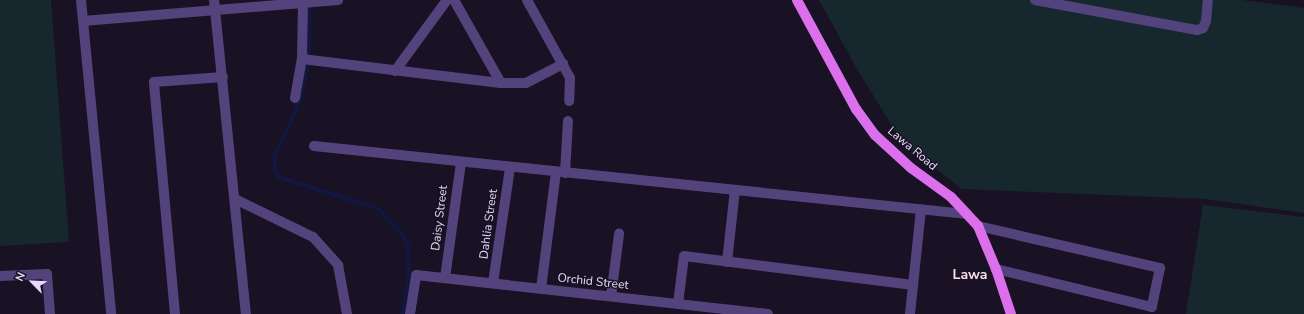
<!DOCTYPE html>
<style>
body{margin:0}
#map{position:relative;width:1304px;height:314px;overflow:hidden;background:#191224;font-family:"Nunito Sans",sans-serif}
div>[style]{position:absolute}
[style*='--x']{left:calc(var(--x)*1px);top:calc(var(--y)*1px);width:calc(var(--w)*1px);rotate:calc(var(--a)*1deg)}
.green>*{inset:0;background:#16282d}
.stream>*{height:3.5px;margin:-1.75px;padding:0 1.75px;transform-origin:1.75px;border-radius:1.75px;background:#11173e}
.minor>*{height:10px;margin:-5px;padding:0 5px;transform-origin:5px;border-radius:5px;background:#53437d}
.major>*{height:10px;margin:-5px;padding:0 5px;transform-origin:5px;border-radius:5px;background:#db6fec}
span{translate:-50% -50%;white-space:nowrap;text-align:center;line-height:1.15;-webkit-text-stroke:3px #191224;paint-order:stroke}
.street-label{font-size:12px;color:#e5dafa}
.quarter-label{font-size:14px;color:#fadbe8;font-weight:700}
.north{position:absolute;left:12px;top:262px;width:40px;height:40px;-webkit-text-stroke:3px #191224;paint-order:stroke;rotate:294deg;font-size:11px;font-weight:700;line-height:16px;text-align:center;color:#e5dafa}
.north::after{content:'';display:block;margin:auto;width:14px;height:18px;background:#e5dafa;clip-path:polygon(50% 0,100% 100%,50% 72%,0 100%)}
</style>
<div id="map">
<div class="green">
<i style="clip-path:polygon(0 0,51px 0,69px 242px,0 246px)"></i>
<i style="clip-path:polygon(819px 0,1242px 0,1304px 8px,1304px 213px,1206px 199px,962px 189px,902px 142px,857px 69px)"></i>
<i style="clip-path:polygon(1203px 205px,1304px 217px,1304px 314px,1186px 314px)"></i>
</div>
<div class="stream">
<i style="--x:310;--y:3;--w:46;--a:90"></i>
<i style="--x:310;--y:49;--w:23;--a:97"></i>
<i style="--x:307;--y:72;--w:31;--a:103"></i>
<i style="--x:300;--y:102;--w:60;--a:114.4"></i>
<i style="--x:275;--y:157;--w:12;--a:90"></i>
<i style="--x:275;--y:169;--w:9;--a:63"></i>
<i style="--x:279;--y:177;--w:105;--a:17.7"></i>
<i style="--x:379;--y:209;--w:32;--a:46"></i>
<i style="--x:401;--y:232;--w:17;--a:62"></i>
<i style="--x:409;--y:247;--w:28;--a:90"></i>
<i style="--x:409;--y:275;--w:39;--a:99"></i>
</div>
<div class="minor">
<i style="--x:81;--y:0;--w:315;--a:84.5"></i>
<i style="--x:214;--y:0;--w:316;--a:84.2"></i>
<i style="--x:454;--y:0;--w:95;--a:60.5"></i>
<i style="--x:527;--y:0;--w:89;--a:61.1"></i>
<i style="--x:570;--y:78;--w:23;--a:92"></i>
<i style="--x:1035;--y:0;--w:165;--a:10.5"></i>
<i style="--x:1197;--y:30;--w:6;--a:-18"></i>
<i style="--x:1203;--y:28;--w:8;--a:-67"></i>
<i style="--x:1206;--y:21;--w:21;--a:-85"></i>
<i style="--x:83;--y:21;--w:256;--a:-4.7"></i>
<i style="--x:302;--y:59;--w:200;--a:6.9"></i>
<i style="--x:501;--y:83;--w:25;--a:0"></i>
<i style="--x:526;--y:83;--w:42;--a:-27.2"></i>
<i style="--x:395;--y:71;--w:88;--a:-53.8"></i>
<i style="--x:295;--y:98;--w:40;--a:-80"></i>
<i style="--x:302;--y:59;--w:55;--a:-89"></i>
<i style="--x:314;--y:146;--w:657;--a:5.95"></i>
<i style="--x:565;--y:173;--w:52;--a:-86.7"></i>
<i style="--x:235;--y:199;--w:87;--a:26"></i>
<i style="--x:313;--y:237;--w:38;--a:48"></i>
<i style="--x:338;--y:265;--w:50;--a:79.6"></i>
<i style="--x:978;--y:226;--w:187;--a:13"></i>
<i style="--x:1160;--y:268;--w:40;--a:102"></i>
<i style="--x:1152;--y:307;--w:161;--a:-166.3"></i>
<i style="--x:727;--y:262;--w:72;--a:-83.7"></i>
<i style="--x:0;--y:276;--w:47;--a:-2.4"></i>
<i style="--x:47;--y:274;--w:40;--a:85.7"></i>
<i style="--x:445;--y:278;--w:117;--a:-82.1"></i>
<i style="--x:493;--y:283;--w:116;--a:-81.6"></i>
<i style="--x:541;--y:289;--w:118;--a:-82.7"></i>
<i style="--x:611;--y:296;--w:63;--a:-82.6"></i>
<i style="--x:678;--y:304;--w:48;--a:-82.9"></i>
<i style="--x:684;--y:256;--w:231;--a:7.2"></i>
<i style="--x:175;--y:314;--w:233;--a:-95.2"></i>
<i style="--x:154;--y:82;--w:69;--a:-4.1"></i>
<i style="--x:410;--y:314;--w:39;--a:-81"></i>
<i style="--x:416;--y:275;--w:354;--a:6.3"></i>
<i style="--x:910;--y:314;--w:105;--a:-84"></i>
</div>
<div class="major">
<i style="--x:797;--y:0;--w:124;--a:61.6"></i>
<i style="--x:856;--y:109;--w:32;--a:54"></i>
<i style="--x:875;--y:135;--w:49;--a:42.5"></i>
<i style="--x:911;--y:168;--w:49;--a:35.9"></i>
<i style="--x:951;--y:197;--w:40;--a:47"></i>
<i style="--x:978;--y:226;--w:47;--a:67.3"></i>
<i style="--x:996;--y:269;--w:47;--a:71.6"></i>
</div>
<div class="street-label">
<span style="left:912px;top:149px;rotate:40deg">Lawa Road</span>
<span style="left:440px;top:218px;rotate:-83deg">Daisy Street</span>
<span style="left:489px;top:224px;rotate:-82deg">Dahlia Street</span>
<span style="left:593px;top:282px;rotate:6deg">Orchid Street</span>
</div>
<div class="quarter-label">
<span style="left:970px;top:275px">Lawa</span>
</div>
<div class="north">N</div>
</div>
